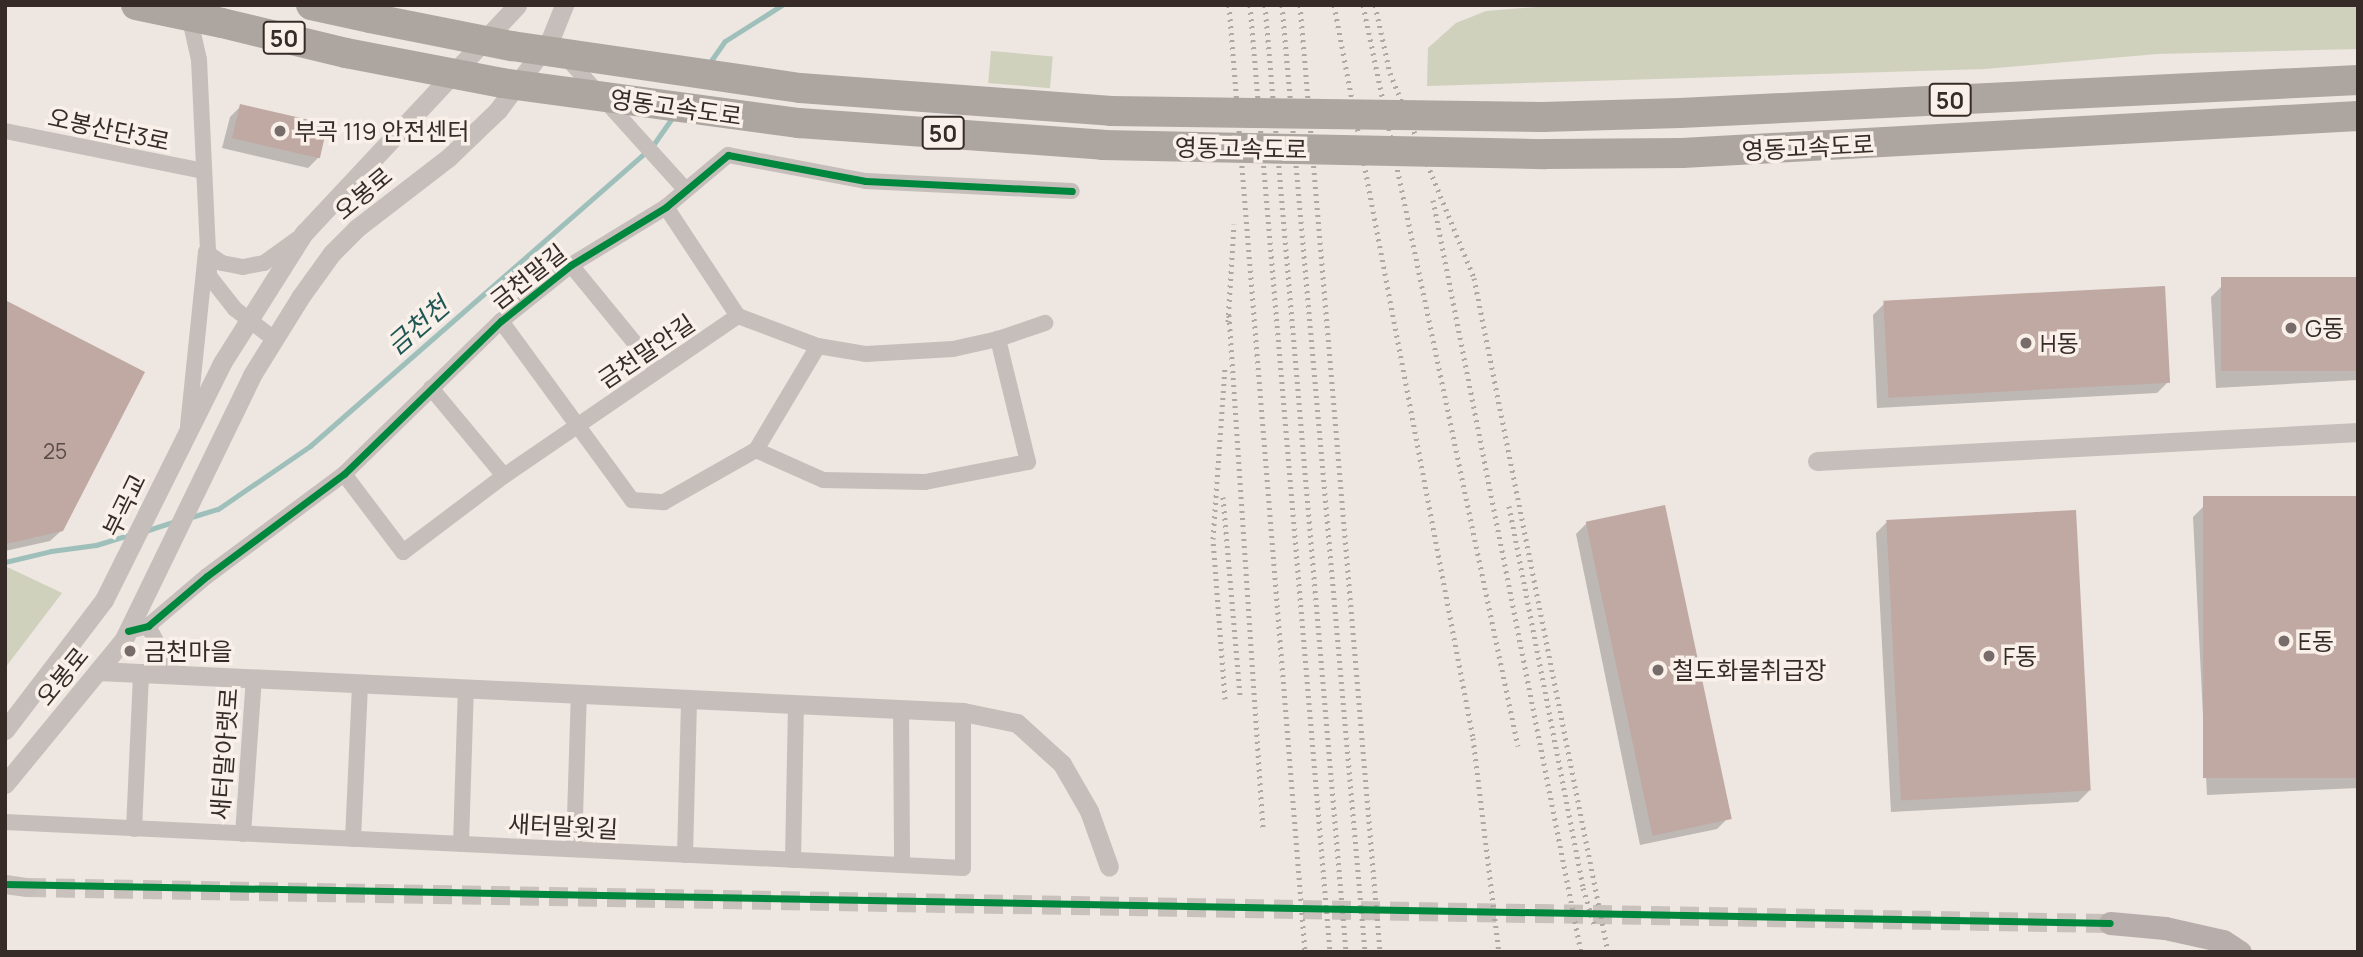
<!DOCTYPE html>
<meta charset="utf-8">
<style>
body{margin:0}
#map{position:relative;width:2363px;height:957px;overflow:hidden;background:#ede6e1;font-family:Manrope,"Noto Sans KR",sans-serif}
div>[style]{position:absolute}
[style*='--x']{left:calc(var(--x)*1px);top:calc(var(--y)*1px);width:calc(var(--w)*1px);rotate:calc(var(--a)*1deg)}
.green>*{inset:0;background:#d0d1bc;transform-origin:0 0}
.shadow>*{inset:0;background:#0003}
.stream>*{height:5px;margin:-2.5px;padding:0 2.5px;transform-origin:2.5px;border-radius:2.5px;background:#9ebfba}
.building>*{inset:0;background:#c0a8a3;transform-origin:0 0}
.tertiary-tunnel>*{height:19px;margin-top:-9.5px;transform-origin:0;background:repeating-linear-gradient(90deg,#c9c1bc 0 19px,transparent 0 29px)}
.minor>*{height:16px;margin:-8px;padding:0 8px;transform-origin:8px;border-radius:8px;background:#c6beba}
.tertiary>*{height:19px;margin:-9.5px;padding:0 9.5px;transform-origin:9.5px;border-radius:9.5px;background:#c6beba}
.secondary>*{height:23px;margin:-11.5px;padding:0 11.5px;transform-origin:11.5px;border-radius:11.5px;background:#b7aeab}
.motorway>*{height:30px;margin:-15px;padding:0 15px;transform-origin:15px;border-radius:15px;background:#aca5a0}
.rail>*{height:5px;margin-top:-2.5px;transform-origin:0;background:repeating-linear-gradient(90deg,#aea7a4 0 2px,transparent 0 7px)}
.motorway-bridge>*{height:30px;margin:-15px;padding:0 15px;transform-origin:15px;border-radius:15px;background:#aca5a0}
.cycleway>*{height:7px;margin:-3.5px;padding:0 3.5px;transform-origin:3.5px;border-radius:3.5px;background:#00873e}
.dots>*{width:19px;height:19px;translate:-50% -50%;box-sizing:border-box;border:4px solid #f9f0e9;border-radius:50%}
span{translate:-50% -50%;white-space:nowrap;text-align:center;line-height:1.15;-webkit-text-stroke:7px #f9f0e9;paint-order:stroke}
.number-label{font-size:21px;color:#594a47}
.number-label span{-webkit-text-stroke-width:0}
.shield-label span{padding:2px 5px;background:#f9f0e9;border:2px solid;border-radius:5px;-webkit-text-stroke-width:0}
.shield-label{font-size:23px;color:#372b28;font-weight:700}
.street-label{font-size:24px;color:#372b28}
.poi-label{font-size:24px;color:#372b28}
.left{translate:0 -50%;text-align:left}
.water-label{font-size:26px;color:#1f5754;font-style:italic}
.frame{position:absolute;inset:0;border:7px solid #372b28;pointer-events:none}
</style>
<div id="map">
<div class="green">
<i style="clip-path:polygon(1561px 5px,2358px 5px,2358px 49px,2157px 54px,1985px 69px,1427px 86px,1428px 48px,1456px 23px,1486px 11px)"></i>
<i style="left:991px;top:51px;width:62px;height:32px;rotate:5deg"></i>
<i style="clip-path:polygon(5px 566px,62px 593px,5px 668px)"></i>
</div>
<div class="shadow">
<i style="clip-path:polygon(241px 106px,319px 157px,308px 168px,222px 148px,230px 117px)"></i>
<i style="clip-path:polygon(2358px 278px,2358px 380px,2216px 388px,2211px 297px,2222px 286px)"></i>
<i style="clip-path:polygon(5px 302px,62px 530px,50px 541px,5px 551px)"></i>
<i style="clip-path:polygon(1884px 304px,2168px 382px,2157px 393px,1877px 408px,1873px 315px)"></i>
<i style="clip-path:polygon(2358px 497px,2358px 788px,2207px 795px,2193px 517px,2204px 506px)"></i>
<i style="clip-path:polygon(1887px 522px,2089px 791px,2078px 802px,1891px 812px,1876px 533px)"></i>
<i style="clip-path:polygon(1587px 523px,1728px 818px,1717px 829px,1640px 845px,1576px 534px)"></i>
</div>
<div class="stream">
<i style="--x:708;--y:65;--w:29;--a:-55"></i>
<i style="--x:725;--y:41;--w:67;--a:-32.3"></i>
<i style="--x:188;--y:518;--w:31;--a:-17"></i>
<i style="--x:218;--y:509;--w:112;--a:-34.4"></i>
<i style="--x:310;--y:446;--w:453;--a:-41.2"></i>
<i style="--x:651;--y:148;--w:39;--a:-55"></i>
<i style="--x:145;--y:531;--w:32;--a:-18"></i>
<i style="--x:5;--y:562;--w:47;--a:-13.4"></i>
<i style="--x:51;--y:551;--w:45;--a:-7.6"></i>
<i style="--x:96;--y:545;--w:38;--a:-17"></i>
</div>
<div class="building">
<i style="left:240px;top:104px;width:90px;height:35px;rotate:13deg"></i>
<i style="left:2358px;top:277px;width:94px;height:137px;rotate:90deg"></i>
<i style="left:2165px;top:286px;width:97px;height:282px;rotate:87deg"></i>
<i style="clip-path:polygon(5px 300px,145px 372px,63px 531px,5px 544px)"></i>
<i style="left:2358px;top:496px;width:282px;height:155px;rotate:90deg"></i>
<i style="left:1665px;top:505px;width:321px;height:81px;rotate:78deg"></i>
<i style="left:2076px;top:510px;width:281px;height:190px;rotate:87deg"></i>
</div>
<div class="tertiary-tunnel">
<i style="--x:27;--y:887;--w:2083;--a:0.99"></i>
</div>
<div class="minor">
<i style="--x:188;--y:11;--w:50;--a:77.3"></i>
<i style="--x:199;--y:60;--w:216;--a:87.3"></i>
<i style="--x:209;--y:276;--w:42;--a:51.8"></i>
<i style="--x:235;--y:309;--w:49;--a:37.6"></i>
<i style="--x:563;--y:54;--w:183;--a:47.9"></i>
<i style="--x:5;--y:131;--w:202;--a:11.4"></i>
<i style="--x:666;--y:207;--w:131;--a:56.6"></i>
<i style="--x:571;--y:265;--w:136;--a:50.7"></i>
<i style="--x:501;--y:321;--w:222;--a:53.8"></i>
<i style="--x:632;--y:500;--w:32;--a:4"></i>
<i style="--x:664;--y:502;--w:106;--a:-29.5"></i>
<i style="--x:756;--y:450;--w:121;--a:-59.2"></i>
<i style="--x:431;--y:388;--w:114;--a:50.3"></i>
<i style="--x:188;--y:426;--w:175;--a:-84.1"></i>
<i style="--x:206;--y:252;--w:19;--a:35"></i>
<i style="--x:222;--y:263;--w:21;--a:11"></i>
<i style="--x:243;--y:267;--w:21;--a:-11"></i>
<i style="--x:264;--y:263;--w:44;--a:-35.8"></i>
<i style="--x:756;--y:450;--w:73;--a:24.1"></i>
<i style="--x:823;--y:480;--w:102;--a:1.1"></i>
<i style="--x:925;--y:482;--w:105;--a:-11"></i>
<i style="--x:1028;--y:462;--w:127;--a:-103.7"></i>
<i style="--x:344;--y:474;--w:98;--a:52.9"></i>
<i style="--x:403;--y:552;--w:126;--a:-37"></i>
<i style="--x:504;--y:476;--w:283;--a:-34.4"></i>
<i style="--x:738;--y:316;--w:85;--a:20.6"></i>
<i style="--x:818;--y:346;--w:49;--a:9.5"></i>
<i style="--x:866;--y:354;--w:87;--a:-3.3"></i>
<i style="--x:953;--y:349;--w:46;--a:-12.5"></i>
<i style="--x:998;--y:339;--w:50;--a:-18.8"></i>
<i style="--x:148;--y:626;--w:53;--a:62"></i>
<i style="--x:128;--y:631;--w:21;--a:-14"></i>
<i style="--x:148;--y:626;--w:77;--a:-40.3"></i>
<i style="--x:207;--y:576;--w:171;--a:-36.7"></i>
<i style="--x:344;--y:474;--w:219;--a:-44.3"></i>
<i style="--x:501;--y:321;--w:90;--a:-38.7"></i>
<i style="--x:571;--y:265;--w:111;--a:-31.4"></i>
<i style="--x:666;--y:207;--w:81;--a:-40"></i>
<i style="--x:728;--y:155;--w:140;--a:10.7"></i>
<i style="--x:866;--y:181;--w:206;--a:2.8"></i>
<i style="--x:901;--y:709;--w:156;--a:89.6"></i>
<i style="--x:5;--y:822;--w:959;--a:2.75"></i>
<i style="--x:963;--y:868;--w:156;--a:-90"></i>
<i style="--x:134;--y:829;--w:157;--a:-87.4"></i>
<i style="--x:243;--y:834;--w:156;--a:-86"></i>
<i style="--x:353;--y:839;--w:156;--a:-87.4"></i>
<i style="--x:461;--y:844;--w:156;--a:-88.2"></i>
<i style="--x:574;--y:849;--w:155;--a:-88.2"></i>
<i style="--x:685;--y:855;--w:156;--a:-88.5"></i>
<i style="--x:793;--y:860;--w:156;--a:-88.9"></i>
</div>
<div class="tertiary">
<i style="--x:1817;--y:461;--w:542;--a:-3.07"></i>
<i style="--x:98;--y:671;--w:866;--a:2.71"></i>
<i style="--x:963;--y:712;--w:55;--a:11.5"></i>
<i style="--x:1017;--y:723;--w:61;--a:42.3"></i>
<i style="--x:1062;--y:764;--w:54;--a:60.1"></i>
<i style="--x:1089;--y:811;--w:59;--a:70.3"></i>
<i style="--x:5;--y:730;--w:163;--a:-52.7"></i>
<i style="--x:104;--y:600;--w:265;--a:-63.5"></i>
<i style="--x:222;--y:363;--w:154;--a:-57.8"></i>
<i style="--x:304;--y:233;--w:312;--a:-46.9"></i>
<i style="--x:5;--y:784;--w:188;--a:-50.6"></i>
<i style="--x:124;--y:639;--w:293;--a:-64.1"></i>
<i style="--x:252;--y:375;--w:93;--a:-58.2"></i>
<i style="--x:301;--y:296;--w:53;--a:-54.2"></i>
<i style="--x:332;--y:253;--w:35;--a:-45"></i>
<i style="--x:357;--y:228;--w:115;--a:-37.6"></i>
<i style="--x:448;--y:158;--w:69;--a:-43.8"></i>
<i style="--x:498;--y:110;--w:87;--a:-53.4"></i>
<i style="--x:550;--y:40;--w:38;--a:-68"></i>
<i style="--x:5;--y:884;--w:22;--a:8"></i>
</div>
<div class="secondary">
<i style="--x:2110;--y:923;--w:55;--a:5.2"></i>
<i style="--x:2165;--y:928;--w:59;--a:12.6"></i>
<i style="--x:2223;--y:941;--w:20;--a:33"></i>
</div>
<div class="motorway">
<i style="--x:311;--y:5;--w:60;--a:12.4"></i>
<i style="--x:222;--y:23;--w:128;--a:13.6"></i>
<i style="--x:1542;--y:117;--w:138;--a:-1.7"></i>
<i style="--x:1680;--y:113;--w:679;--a:-2.79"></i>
<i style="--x:1545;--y:154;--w:137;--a:-0.4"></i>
<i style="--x:1682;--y:153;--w:677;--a:-3.13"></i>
</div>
<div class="rail">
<i style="--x:1229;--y:5;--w:950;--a:85.41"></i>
<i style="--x:1250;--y:5;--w:950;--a:85.17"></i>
<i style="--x:1265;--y:5;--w:950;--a:85.11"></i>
<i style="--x:1282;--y:5;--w:951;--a:84.99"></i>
<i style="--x:1300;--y:5;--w:950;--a:85.17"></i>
<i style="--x:1334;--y:5;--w:746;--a:79.26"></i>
<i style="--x:1473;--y:738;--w:216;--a:83.1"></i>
<i style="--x:1363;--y:5;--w:757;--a:78.19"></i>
<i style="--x:1375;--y:5;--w:70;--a:77.6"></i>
<i style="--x:1390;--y:73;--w:222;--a:67.7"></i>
<i style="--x:1474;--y:278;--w:687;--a:78.76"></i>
<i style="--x:1433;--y:200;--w:766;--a:78.87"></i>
<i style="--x:1229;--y:315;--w:514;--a:86.21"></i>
<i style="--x:1228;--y:322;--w:98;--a:-86.5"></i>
<i style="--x:1223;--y:497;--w:199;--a:85.1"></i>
<i style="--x:1509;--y:506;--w:389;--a:79"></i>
<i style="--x:1583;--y:888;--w:38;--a:73"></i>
<i style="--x:1225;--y:699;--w:160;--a:-94.3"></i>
<i style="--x:1213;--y:539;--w:172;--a:-86"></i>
</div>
<div class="motorway-bridge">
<i style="--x:136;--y:5;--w:88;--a:11.8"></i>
<i style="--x:370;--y:18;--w:145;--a:11.2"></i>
<i style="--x:512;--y:46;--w:291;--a:8.3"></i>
<i style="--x:800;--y:88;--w:312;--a:4.2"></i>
<i style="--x:1111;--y:111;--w:431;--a:0.8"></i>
<i style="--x:346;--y:53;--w:159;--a:10.9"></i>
<i style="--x:502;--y:83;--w:300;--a:7.7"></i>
<i style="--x:799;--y:123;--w:305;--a:4.1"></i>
<i style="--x:1103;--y:145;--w:442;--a:1.2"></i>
</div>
<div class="cycleway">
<i style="--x:128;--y:631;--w:21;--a:-14"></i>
<i style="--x:148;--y:626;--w:77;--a:-40.3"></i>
<i style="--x:207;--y:576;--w:171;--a:-36.7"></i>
<i style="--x:344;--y:474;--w:219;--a:-44.3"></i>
<i style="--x:501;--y:321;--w:90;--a:-38.7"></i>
<i style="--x:571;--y:265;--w:111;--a:-31.4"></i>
<i style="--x:666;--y:207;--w:81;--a:-40"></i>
<i style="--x:728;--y:155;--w:140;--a:10.7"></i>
<i style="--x:866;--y:181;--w:206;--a:2.8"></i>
<i style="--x:5;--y:884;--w:2105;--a:1.06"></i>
</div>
<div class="dots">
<i style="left:280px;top:131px;background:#776c69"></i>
<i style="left:2291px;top:328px;background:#776c69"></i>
<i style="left:2026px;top:343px;background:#776c69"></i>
<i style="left:2284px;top:641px;background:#776c69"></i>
<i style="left:130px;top:651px;background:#776c69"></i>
<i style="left:1989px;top:656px;background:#776c69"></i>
<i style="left:1658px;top:670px;background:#776c69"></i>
</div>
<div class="number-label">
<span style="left:55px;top:451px">25</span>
</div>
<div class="shield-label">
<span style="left:284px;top:38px">50</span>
<span style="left:1950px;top:100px">50</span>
<span style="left:943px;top:133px">50</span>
</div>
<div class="street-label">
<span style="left:676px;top:107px;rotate:8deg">영동고속도로</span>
<span style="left:109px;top:129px;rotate:12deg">오봉산단3로</span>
<span style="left:1808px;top:147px;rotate:-3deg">영동고속도로</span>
<span style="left:1241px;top:148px;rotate:1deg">영동고속도로</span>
<span style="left:363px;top:193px;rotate:-40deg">오봉로</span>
<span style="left:528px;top:276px;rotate:-38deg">금천말길</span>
<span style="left:646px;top:351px;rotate:-34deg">금천말안길</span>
<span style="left:124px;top:505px;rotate:-64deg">부곡교</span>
<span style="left:62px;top:676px;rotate:-51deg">오봉로</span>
<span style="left:224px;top:754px;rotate:-86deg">새터말아랫로</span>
<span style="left:563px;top:826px;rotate:3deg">새터말윗길</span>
</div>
<div class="poi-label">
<span class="left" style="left:294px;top:131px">부곡 119 안전센터</span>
<span class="left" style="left:2305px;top:328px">G동</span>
<span class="left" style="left:2040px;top:343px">H동</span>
<span class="left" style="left:2298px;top:641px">E동</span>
<span class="left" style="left:144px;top:651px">금천마을</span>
<span class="left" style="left:2003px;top:656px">F동</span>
<span class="left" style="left:1672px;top:670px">철도화물취급장</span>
</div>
<div class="water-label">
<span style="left:418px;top:326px;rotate:-41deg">금천천</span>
</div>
<div class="frame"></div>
</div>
